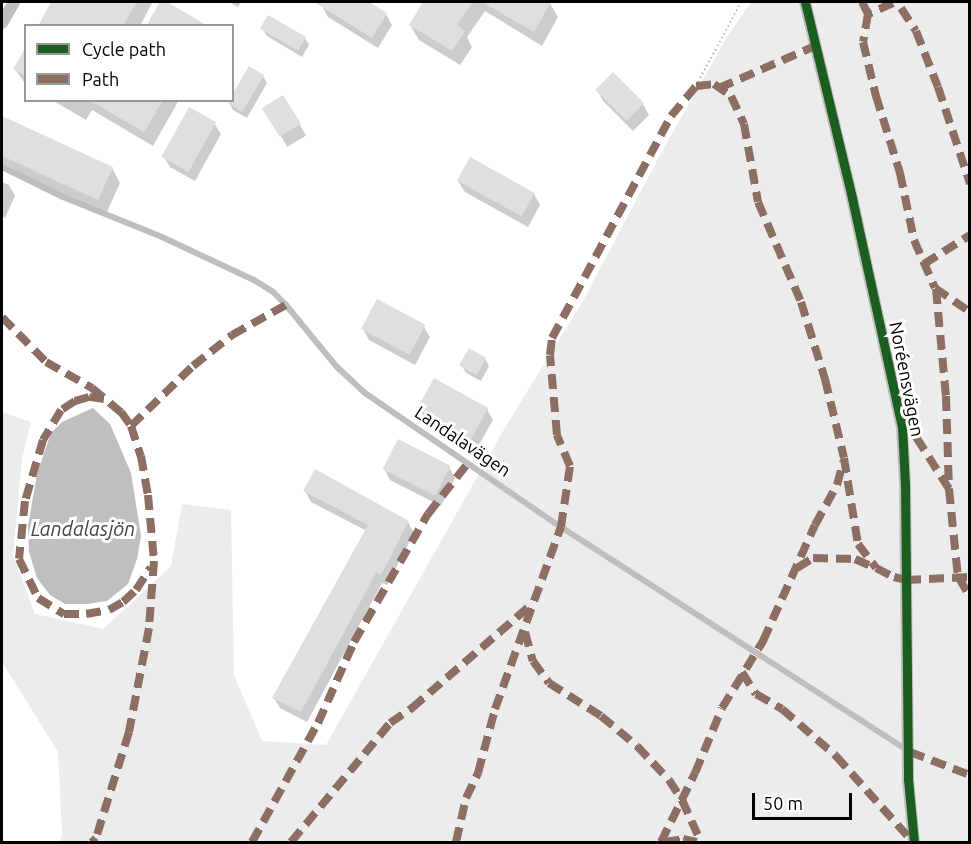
<!DOCTYPE html>
<meta charset="utf-8">
<style>
body{margin:0}
#map{position:relative;width:971px;height:844px;overflow:hidden;background:#fff;font-family:Ubuntu,sans-serif}
div>[style]{position:absolute}
[style*='--x']{left:calc(var(--x)*1px);top:calc(var(--y)*1px);width:calc(var(--w)*1px);rotate:calc(var(--a)*1deg)}
.green>*{inset:0;background:#ececec}
.water>*{inset:0;background:#bfbfbf}
.shadow>*{inset:0;background:#0003;transform-origin:0 0}
.building>*{inset:0;background:#dfdfdf;transform-origin:0 0}
.path>*{height:2px;margin-top:-1px;transform-origin:0;background:repeating-linear-gradient(90deg,#b9b9b9 0 1.5px,transparent 0 4.5px)}
.service>*{height:6px;margin:-3px;padding:0 3px;transform-origin:3px;border-radius:3px;background:#bebebe}
.minor>*{height:12px;margin:-6px;padding:0 6px;transform-origin:6px;border-radius:6px;background:#bebebe}
.quiet>*{height:8px;margin-top:-4px;transform-origin:0;background:repeating-linear-gradient(90deg,#8d6e63 0 15px,transparent 0 23px)}
.cycleway>*{height:9px;margin:-4.5px;padding:0 4.5px;transform-origin:4.5px;border-radius:4.5px;background:#1b5e20}
span{translate:-50% -50%;white-space:nowrap;text-align:center;line-height:1.15;-webkit-text-stroke:6px #fff;paint-order:stroke}
.street-label{font-size:18px;color:#000}
.water-label{font-size:20px;color:#444;font-style:italic}
.frame{position:absolute;inset:0;border:3px solid #000;pointer-events:none}
.legend{position:absolute;left:24px;top:24px;width:210px;height:78px;box-sizing:border-box;background:#fff;border:2px solid #999;margin:0;padding:8px 10px;list-style:none;font-size:18px;color:#000}
.legend li{display:flex;align-items:center;gap:12px;height:30px}
.legend b{width:30px;border:2px solid #999}
.scale{position:absolute;left:752px;top:793px;width:100px;height:27px;box-sizing:border-box;border:3px solid #000;border-top:0;padding-left:8px;font-size:18px;line-height:21px;white-space:nowrap;color:#000;-webkit-text-stroke:4px #fff;paint-order:stroke}
</style>
<div id="map">
<div class="green">
<i style="clip-path:polygon(751px 2px,969px 2px,969px 842px,60px 842px,62px 833px,58px 752px,2px 662px,2px 412px,31px 422px,22px 459px,13px 556px,35px 614px,103px 629px,171px 566px,182px 504px,231px 510px,234px 675px,262px 741px,326px 745px,503px 431px,584px 299px,661px 153px,727px 37px)"></i>
</div>
<div class="water">
<i style="clip-path:polygon(93px 408px,110px 424px,131px 473px,141px 536px,137px 559px,128px 584px,107px 601px,87px 604px,65px 604px,50px 595px,37px 578px,29px 552px,28px 526px,37px 474px,51px 433px,62px 422px)"></i>
</div>
<div class="shadow">
<i style="clip-path:polygon(53px 2px,152px 2px,152px 3px,140px 26px,39px 26px)"></i>
<i style="clip-path:polygon(229px 2px,241px 2px,238px 7px)"></i>
<i style="clip-path:polygon(325px 2px,366px 2px,386px 14px,392px 25px,378px 48px,328px 17px,322px 6px)"></i>
<i style="clip-path:polygon(425px 2px,549px 2px,558px 17px,542px 46px,485px 11px,467px 37px,472px 47px,460px 65px,419px 40px,410px 25px)"></i>
<i style="clip-path:polygon(262px 29px,305px 38px,309px 45px,302px 57px,267px 36px)"></i>
<i style="clip-path:polygon(26px 50px,26px 85px,15px 69px)"></i>
<i style="clip-path:polygon(613px 74px,643px 104px,649px 115px,633px 131px,603px 101px,597px 90px)"></i>
<i style="clip-path:polygon(263px 76px,267px 83px,247px 118px,233px 110px,229px 103px,231px 100px)"></i>
<i style="left:283px;top:97px;width:45px;height:22px;rotate:59deg"></i>
<i style="clip-path:polygon(52px 100px,179px 100px,153px 146px,92px 110px,86px 120px)"></i>
<i style="clip-path:polygon(2px 118px,112px 168px,120px 183px,106px 214px,2px 166px)"></i>
<i style="clip-path:polygon(214px 123px,221px 134px,195px 181px,170px 167px,164px 157px)"></i>
<i style="clip-path:polygon(458px 181px,534px 194px,540px 205px,528px 227px,465px 192px)"></i>
<i style="clip-path:polygon(2px 182px,9px 185px,15px 196px,5px 218px,2px 216px)"></i>
<i style="clip-path:polygon(424px 327px,430px 337px,415px 365px,369px 340px,363px 329px)"></i>
<i style="clip-path:polygon(485px 359px,489px 366px,481px 381px,466px 373px,462px 366px)"></i>
<i style="clip-path:polygon(419px 409px,487px 409px,493px 420px,477px 448px,425px 419px)"></i>
<i style="clip-path:polygon(449px 467px,455px 478px,441px 506px,390px 480px,384px 469px)"></i>
<i style="clip-path:polygon(305px 491px,408px 522px,414px 533px,387px 585px,382px 583px,307px 722px,280px 708px,274px 698px,367px 531px,311px 502px)"></i>
</div>
<div class="building">
<i style="clip-path:polygon(51px 2px,137px 2px,123px 26px,38px 26px)"></i>
<i style="clip-path:polygon(160px 2px,167px 2px,208px 26px,146px 26px)"></i>
<i style="clip-path:polygon(314px 2px,369px 2px,387px 13px,372px 38px)"></i>
<i style="clip-path:polygon(423px 2px,473px 2px,457px 25px,465px 31px,452px 51px,409px 25px)"></i>
<i style="clip-path:polygon(482px 2px,551px 2px,534px 32px)"></i>
<i style="left:268px;top:15px;width:44px;height:16px;rotate:30deg"></i>
<i style="clip-path:polygon(26px 47px,26px 76px,13px 69px)"></i>
<i style="clip-path:polygon(249px 66px,264px 75px,242px 112px,228px 103px,232px 100px,232px 95px)"></i>
<i style="left:613px;top:72px;width:44px;height:25px;rotate:45deg"></i>
<i style="left:283px;top:95px;width:34px;height:25px;rotate:58deg"></i>
<i style="clip-path:polygon(89px 100px,163px 100px,144px 132px)"></i>
<i style="left:189px;top:107px;width:31px;height:57px;rotate:29deg"></i>
<i style="clip-path:polygon(2px 116px,113px 167px,98px 200px,2px 156px)"></i>
<i style="left:470px;top:157px;width:74px;height:27px;rotate:29deg"></i>
<i style="left:377px;top:299px;width:55px;height:34px;rotate:28deg"></i>
<i style="left:469px;top:348px;width:20px;height:20px;rotate:30deg"></i>
<i style="left:434px;top:378px;width:62px;height:35px;rotate:29deg"></i>
<i style="left:398px;top:439px;width:59px;height:34px;rotate:27deg"></i>
<i style="clip-path:polygon(315px 469px,409px 521px,381px 575px,376px 573px,301px 712px,272px 698px,368px 525px,303px 491px)"></i>
</div>
<div class="path">
<i style="--x:696;--y:86;--w:95;--a:-61.8"></i>
</div>
<div class="service">
<i style="--x:2;--y:167;--w:68;--a:26.2"></i>
<i style="--x:63;--y:197;--w:107;--a:22"></i>
<i style="--x:162;--y:237;--w:102;--a:25.1"></i>
<i style="--x:254;--y:280;--w:22;--a:32"></i>
<i style="--x:273;--y:292;--w:18;--a:45"></i>
<i style="--x:286;--y:305;--w:80;--a:50.6"></i>
<i style="--x:337;--y:367;--w:38;--a:43"></i>
<i style="--x:365;--y:393;--w:237;--a:34.4"></i>
<i style="--x:561;--y:527;--w:412;--a:32.8"></i>
</div>
<div class="minor">
<i style="--x:805;--y:2;--w:202;--a:76.5"></i>
<i style="--x:852;--y:198;--w:234;--a:77.7"></i>
<i style="--x:902;--y:427;--w:58;--a:87"></i>
<i style="--x:905;--y:485;--w:294;--a:89.4"></i>
<i style="--x:908;--y:779;--w:63;--a:84.6"></i>
<i style="--x:2;--y:23;--w:24;--a:-60"></i>
</div>
<div class="quiet">
<i style="--x:862;--y:2;--w:13;--a:63"></i>
<i style="--x:893;--y:3;--w:27;--a:156"></i>
<i style="--x:868;--y:14;--w:28;--a:100"></i>
<i style="--x:863;--y:42;--w:56;--a:76.5"></i>
<i style="--x:876;--y:96;--w:81;--a:72.7"></i>
<i style="--x:900;--y:173;--w:68;--a:78.2"></i>
<i style="--x:914;--y:240;--w:52;--a:66.4"></i>
<i style="--x:935;--y:288;--w:42;--a:34.4"></i>
<i style="--x:901;--y:8;--w:27;--a:57"></i>
<i style="--x:916;--y:31;--w:60;--a:68.6"></i>
<i style="--x:938;--y:87;--w:102;--a:71.7"></i>
<i style="--x:719;--y:88;--w:105;--a:-23.6"></i>
<i style="--x:924;--y:264;--w:54;--a:-32.2"></i>
<i style="--x:936;--y:289;--w:107;--a:84.7"></i>
<i style="--x:946;--y:396;--w:93;--a:88.2"></i>
<i style="--x:2;--y:317;--w:63;--a:45.6"></i>
<i style="--x:46;--y:362;--w:53;--a:29.5"></i>
<i style="--x:92;--y:388;--w:38;--a:40"></i>
<i style="--x:121;--y:412;--w:17;--a:54"></i>
<i style="--x:131;--y:426;--w:32;--a:72"></i>
<i style="--x:141;--y:456;--w:40;--a:80"></i>
<i style="--x:148;--y:495;--w:66;--a:84.8"></i>
<i style="--x:154;--y:561;--w:67;--a:94.3"></i>
<i style="--x:149;--y:628;--w:106;--a:100.9"></i>
<i style="--x:129;--y:732;--w:111;--a:107.3"></i>
<i style="--x:96;--y:838;--w:6;--a:135"></i>
<i style="--x:104;--y:399;--w:15;--a:-172"></i>
<i style="--x:89;--y:397;--w:15;--a:164"></i>
<i style="--x:75;--y:401;--w:17;--a:147"></i>
<i style="--x:61;--y:410;--w:35;--a:121"></i>
<i style="--x:43;--y:440;--w:64;--a:106.4"></i>
<i style="--x:25;--y:501;--w:58;--a:95.9"></i>
<i style="--x:19;--y:559;--w:43;--a:64"></i>
<i style="--x:38;--y:598;--w:31;--a:32"></i>
<i style="--x:64;--y:614;--w:22;--a:0"></i>
<i style="--x:86;--y:614;--w:23;--a:-10"></i>
<i style="--x:109;--y:610;--w:16;--a:-30"></i>
<i style="--x:123;--y:602;--w:18;--a:-43"></i>
<i style="--x:136;--y:590;--w:27;--a:-57"></i>
<i style="--x:904;--y:418;--w:84;--a:57.6"></i>
<i style="--x:949;--y:489;--w:88;--a:84.2"></i>
<i style="--x:131;--y:426;--w:86;--a:-44.1"></i>
<i style="--x:193;--y:366;--w:50;--a:-38.5"></i>
<i style="--x:232;--y:335;--w:62;--a:-29.1"></i>
<i style="--x:797;--y:568;--w:19;--a:-32"></i>
<i style="--x:813;--y:558;--w:42;--a:1.4"></i>
<i style="--x:855;--y:559;--w:20;--a:24"></i>
<i style="--x:959;--y:578;--w:22;--a:60"></i>
<i style="--x:525;--y:632;--w:30;--a:75"></i>
<i style="--x:533;--y:661;--w:27;--a:54"></i>
<i style="--x:549;--y:683;--w:62;--a:32.4"></i>
<i style="--x:601;--y:716;--w:47;--a:39.8"></i>
<i style="--x:637;--y:746;--w:47;--a:46.7"></i>
<i style="--x:669;--y:780;--w:24;--a:57"></i>
<i style="--x:682;--y:800;--w:46;--a:65.7"></i>
<i style="--x:742;--y:672;--w:26;--a:58"></i>
<i style="--x:756;--y:694;--w:30;--a:30"></i>
<i style="--x:782;--y:709;--w:72;--a:41"></i>
<i style="--x:836;--y:756;--w:115;--a:48.2"></i>
<i style="--x:910;--y:752;--w:64;--a:21"></i>
<i style="--x:252;--y:842;--w:136;--a:-61"></i>
<i style="--x:318;--y:723;--w:89;--a:-66"></i>
<i style="--x:354;--y:642;--w:148;--a:-60"></i>
<i style="--x:428;--y:514;--w:65;--a:-51.9"></i>
<i style="--x:291;--y:842;--w:155;--a:-50.2"></i>
<i style="--x:390;--y:723;--w:27;--a:-34"></i>
<i style="--x:412;--y:708;--w:159;--a:-40.9"></i>
<i style="--x:456;--y:842;--w:45;--a:-77.2"></i>
<i style="--x:466;--y:798;--w:28;--a:-64"></i>
<i style="--x:478;--y:773;--w:66;--a:-75.1"></i>
<i style="--x:495;--y:709;--w:194;--a:-70.1"></i>
<i style="--x:561;--y:527;--w:62;--a:-81.6"></i>
<i style="--x:570;--y:466;--w:34;--a:-113"></i>
<i style="--x:557;--y:435;--w:80;--a:-95"></i>
<i style="--x:550;--y:355;--w:17;--a:-83"></i>
<i style="--x:552;--y:338;--w:252;--a:-61.8"></i>
<i style="--x:671;--y:116;--w:39;--a:-50"></i>
<i style="--x:696;--y:86;--w:18;--a:-6"></i>
<i style="--x:714;--y:84;--w:21;--a:35"></i>
<i style="--x:731;--y:96;--w:31;--a:65"></i>
<i style="--x:744;--y:124;--w:79;--a:79.8"></i>
<i style="--x:758;--y:202;--w:109;--a:66.7"></i>
<i style="--x:801;--y:302;--w:81;--a:72.7"></i>
<i style="--x:825;--y:379;--w:81;--a:76.5"></i>
<i style="--x:844;--y:458;--w:87;--a:80.8"></i>
<i style="--x:858;--y:544;--w:30;--a:53"></i>
<i style="--x:876;--y:568;--w:20;--a:27"></i>
<i style="--x:894;--y:577;--w:12;--a:14"></i>
<i style="--x:906;--y:580;--w:64;--a:-2.7"></i>
<i style="--x:661;--y:842;--w:77;--a:-63.8"></i>
<i style="--x:695;--y:773;--w:70;--a:-67.4"></i>
<i style="--x:722;--y:708;--w:79;--a:-58.5"></i>
<i style="--x:763;--y:641;--w:127;--a:-65.9"></i>
<i style="--x:815;--y:525;--w:46;--a:-61.2"></i>
<i style="--x:837;--y:485;--w:24;--a:-75"></i>
<i style="--x:665;--y:842;--w:18;--a:-9"></i>
<i style="--x:683;--y:839;--w:14;--a:12"></i>
</div>
<div class="cycleway">
<i style="--x:805;--y:2;--w:202;--a:76.5"></i>
<i style="--x:852;--y:198;--w:234;--a:77.7"></i>
<i style="--x:902;--y:427;--w:58;--a:87"></i>
<i style="--x:905;--y:485;--w:294;--a:89.4"></i>
<i style="--x:908;--y:779;--w:63;--a:84.6"></i>
</div>
<div class="street-label">
<span style="left:907px;top:379px;rotate:79deg">Noréensvägen</span>
<span style="left:463px;top:441px;rotate:34deg">Landalavägen</span>
</div>
<div class="water-label">
<span style="left:83px;top:528px">Landalasjön</span>
</div>
<div class="frame"></div>
<ul class="legend">
<li><b style="height:8px;background:#1b5e20"></b>Cycle path</li>
<li><b style="height:8px;background:#8d6e63"></b>Path</li>
</ul>
<div class="scale">50 m</div>
</div>
